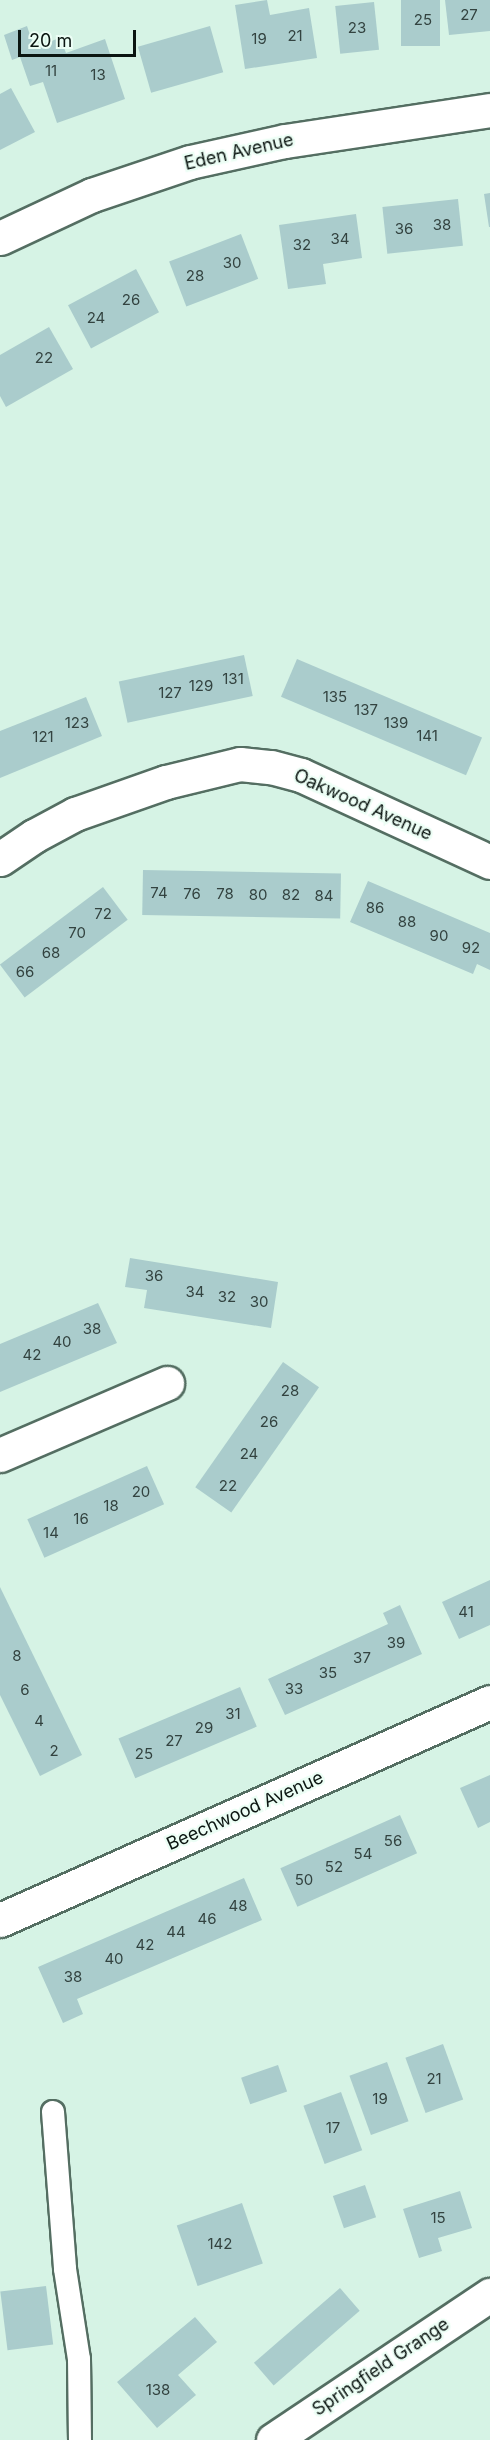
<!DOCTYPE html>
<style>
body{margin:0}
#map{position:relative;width:490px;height:2440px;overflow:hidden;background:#d6f3e5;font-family:Inter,sans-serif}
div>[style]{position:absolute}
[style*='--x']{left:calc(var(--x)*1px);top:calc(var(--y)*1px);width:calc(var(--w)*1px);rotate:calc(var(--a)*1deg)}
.building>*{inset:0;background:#acc;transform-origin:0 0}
.roads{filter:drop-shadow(2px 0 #546e62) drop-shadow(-2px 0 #546e62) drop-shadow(0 2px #546e62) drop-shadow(0 -2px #546e62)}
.lane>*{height:22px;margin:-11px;padding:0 11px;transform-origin:11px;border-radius:11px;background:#fff}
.street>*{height:33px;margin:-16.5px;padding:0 16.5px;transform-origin:16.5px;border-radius:16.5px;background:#fff}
span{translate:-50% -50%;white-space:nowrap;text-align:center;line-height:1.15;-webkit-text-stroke:4.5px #ecfef5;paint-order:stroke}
.number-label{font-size:15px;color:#334340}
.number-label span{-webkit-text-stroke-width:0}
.street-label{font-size:18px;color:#0b1511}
.scale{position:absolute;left:18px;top:30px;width:118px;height:27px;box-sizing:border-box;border:3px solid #0b1511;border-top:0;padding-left:8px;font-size:18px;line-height:21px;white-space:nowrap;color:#0b1511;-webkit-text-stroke:4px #ecfef5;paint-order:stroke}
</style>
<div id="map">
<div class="building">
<i style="clip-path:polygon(267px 0,270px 15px,309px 8px,317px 58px,245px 69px,235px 5px)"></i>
<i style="left:401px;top:0;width:39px;height:46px"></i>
<i style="clip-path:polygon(445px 0,490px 0,490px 31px,449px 35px)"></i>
<i style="left:374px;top:2px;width:48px;height:39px;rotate:84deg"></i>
<i style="clip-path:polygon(27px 26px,34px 47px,60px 38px,66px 53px,105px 39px,125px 99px,57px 123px,43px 82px,30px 86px,20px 57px,12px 60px,4px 35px)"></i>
<i style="left:210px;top:26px;width:48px;height:75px;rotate:74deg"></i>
<i style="clip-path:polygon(11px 88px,35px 132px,0 150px,0 94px)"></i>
<i style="clip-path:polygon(490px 193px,490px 227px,489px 227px,484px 194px)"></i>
<i style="left:458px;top:199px;width:47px;height:76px;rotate:84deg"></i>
<i style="clip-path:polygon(356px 214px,362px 258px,323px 264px,326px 284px,288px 289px,279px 225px)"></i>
<i style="left:241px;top:234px;width:48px;height:77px;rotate:69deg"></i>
<i style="left:136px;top:269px;width:49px;height:77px;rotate:62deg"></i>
<i style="clip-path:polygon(49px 327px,73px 369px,6px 407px,0 396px,0 355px)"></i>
<i style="left:244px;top:655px;width:42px;height:128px;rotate:78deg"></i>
<i style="left:297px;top:659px;width:201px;height:41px;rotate:23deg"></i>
<i style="clip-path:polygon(86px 697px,102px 736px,0 778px,0 731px)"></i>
<i style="left:143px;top:870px;width:198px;height:45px;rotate:1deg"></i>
<i style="clip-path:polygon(368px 881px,490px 933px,490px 970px,477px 964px,473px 974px,350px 922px)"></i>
<i style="left:103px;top:887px;width:41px;height:129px;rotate:53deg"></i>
<i style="clip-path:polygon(130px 1258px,278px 1282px,271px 1328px,144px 1308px,147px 1290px,125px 1287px)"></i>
<i style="clip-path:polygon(98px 1303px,117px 1343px,0 1392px,0 1344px)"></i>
<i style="left:283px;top:1362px;width:44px;height:153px;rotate:35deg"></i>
<i style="left:147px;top:1466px;width:42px;height:131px;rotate:66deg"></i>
<i style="clip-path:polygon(490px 1580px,490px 1625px,459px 1639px,442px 1602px)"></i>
<i style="clip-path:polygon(0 1587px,82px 1755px,40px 1776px,0 1695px)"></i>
<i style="clip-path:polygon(400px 1605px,422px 1654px,285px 1715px,268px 1679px,388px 1624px,383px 1613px)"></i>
<i style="left:240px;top:1687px;width:43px;height:132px;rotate:67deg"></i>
<i style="clip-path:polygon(490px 1775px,490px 1822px,478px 1828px,460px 1788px)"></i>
<i style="left:400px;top:1815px;width:42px;height:131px;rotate:66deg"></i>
<i style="clip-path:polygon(244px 1878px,262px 1920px,77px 1999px,83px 2014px,63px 2023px,38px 1967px)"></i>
<i style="left:443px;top:2044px;width:59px;height:40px;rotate:70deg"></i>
<i style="left:387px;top:2062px;width:63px;height:40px;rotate:70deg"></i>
<i style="left:278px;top:2065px;width:28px;height:39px;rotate:71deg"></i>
<i style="left:341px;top:2092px;width:62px;height:40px;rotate:70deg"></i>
<i style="left:365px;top:2185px;width:34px;height:34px;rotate:71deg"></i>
<i style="clip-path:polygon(460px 2191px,472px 2228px,438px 2238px,442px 2251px,419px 2258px,403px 2209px)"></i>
<i style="left:242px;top:2203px;width:64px;height:69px;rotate:71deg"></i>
<i style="left:46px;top:2286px;width:59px;height:46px;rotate:83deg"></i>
<i style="left:340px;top:2288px;width:30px;height:114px;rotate:49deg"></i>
<i style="clip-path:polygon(195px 2317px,217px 2342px,178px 2375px,196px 2395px,157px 2428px,117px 2382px)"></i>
</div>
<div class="roads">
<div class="lane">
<i style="--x:53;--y:2112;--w:157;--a:85.6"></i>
<i style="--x:65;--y:2269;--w:91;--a:81.2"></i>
<i style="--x:79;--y:2359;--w:81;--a:89.3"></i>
</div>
<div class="street">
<i style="--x:0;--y:238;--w:102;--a:-25.1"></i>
<i style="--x:92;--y:195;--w:103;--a:-18.6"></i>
<i style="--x:190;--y:162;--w:97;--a:-12.5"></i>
<i style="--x:285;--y:141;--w:207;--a:-8.6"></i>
<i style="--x:0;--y:859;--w:41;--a:-34.1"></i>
<i style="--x:34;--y:836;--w:47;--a:-28.2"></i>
<i style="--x:75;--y:814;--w:96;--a:-19.4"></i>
<i style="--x:166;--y:782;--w:76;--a:-13.7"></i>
<i style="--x:240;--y:764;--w:31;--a:6"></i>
<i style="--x:271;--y:767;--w:31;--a:15"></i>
<i style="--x:301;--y:775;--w:208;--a:24.7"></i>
<i style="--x:0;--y:1455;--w:182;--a:-23.3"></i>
<i style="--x:0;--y:1920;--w:536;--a:-23.98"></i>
<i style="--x:273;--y:2440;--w:261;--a:-33.8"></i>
</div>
</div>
<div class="number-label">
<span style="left:469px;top:15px">27</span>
<span style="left:423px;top:20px">25</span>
<span style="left:357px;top:28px">23</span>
<span style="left:295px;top:36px">21</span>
<span style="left:259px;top:39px">19</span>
<span style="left:51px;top:71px">11</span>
<span style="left:98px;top:75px">13</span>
<span style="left:442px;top:225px">38</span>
<span style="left:404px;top:229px">36</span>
<span style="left:340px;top:239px">34</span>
<span style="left:302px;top:245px">32</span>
<span style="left:232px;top:263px">30</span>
<span style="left:195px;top:276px">28</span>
<span style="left:131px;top:300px">26</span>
<span style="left:96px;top:318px">24</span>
<span style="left:44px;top:358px">22</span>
<span style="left:233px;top:679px">131</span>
<span style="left:201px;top:686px">129</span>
<span style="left:170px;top:693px">127</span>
<span style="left:335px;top:697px">135</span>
<span style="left:366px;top:710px">137</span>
<span style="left:77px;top:723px">123</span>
<span style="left:396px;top:723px">139</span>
<span style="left:427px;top:736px">141</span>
<span style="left:43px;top:737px">121</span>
<span style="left:159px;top:893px">74</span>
<span style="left:192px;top:894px">76</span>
<span style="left:225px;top:894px">78</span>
<span style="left:258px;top:895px">80</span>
<span style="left:291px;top:895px">82</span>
<span style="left:324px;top:896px">84</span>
<span style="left:375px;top:908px">86</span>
<span style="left:103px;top:914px">72</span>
<span style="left:407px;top:922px">88</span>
<span style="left:77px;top:933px">70</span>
<span style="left:439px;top:936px">90</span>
<span style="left:471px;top:948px">92</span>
<span style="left:51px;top:953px">68</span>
<span style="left:25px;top:972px">66</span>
<span style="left:154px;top:1276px">36</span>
<span style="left:195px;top:1292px">34</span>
<span style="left:227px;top:1297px">32</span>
<span style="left:259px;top:1302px">30</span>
<span style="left:92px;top:1329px">38</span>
<span style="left:62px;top:1342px">40</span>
<span style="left:32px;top:1355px">42</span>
<span style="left:290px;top:1391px">28</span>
<span style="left:269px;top:1422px">26</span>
<span style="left:249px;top:1454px">24</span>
<span style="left:228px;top:1486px">22</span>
<span style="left:141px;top:1492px">20</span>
<span style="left:111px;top:1506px">18</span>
<span style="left:81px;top:1519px">16</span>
<span style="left:51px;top:1533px">14</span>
<span style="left:466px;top:1612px">41</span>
<span style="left:396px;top:1643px">39</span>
<span style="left:17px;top:1656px">8</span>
<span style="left:362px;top:1658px">37</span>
<span style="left:328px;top:1673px">35</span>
<span style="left:294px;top:1689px">33</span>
<span style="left:25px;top:1690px">6</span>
<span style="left:233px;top:1714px">31</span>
<span style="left:39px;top:1721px">4</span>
<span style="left:204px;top:1728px">29</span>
<span style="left:174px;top:1741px">27</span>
<span style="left:54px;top:1751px">2</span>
<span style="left:144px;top:1754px">25</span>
<span style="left:393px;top:1841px">56</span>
<span style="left:363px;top:1854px">54</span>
<span style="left:334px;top:1867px">52</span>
<span style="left:304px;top:1880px">50</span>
<span style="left:238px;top:1906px">48</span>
<span style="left:207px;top:1919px">46</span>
<span style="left:176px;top:1932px">44</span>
<span style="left:145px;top:1945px">42</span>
<span style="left:114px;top:1959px">40</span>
<span style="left:73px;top:1977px">38</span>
<span style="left:434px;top:2079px">21</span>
<span style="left:380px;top:2099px">19</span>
<span style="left:333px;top:2128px">17</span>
<span style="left:438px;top:2218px">15</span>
<span style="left:220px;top:2244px">142</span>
<span style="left:158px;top:2390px">138</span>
</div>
<div class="street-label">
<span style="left:239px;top:152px;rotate:-13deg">Eden Avenue</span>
<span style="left:363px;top:805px;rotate:24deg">Oakwood Avenue</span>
<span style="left:245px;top:1811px;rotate:-24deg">Beechwood Avenue</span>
<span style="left:381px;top:2367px;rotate:-34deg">Springfield Grange</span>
</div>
<div class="scale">20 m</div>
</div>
